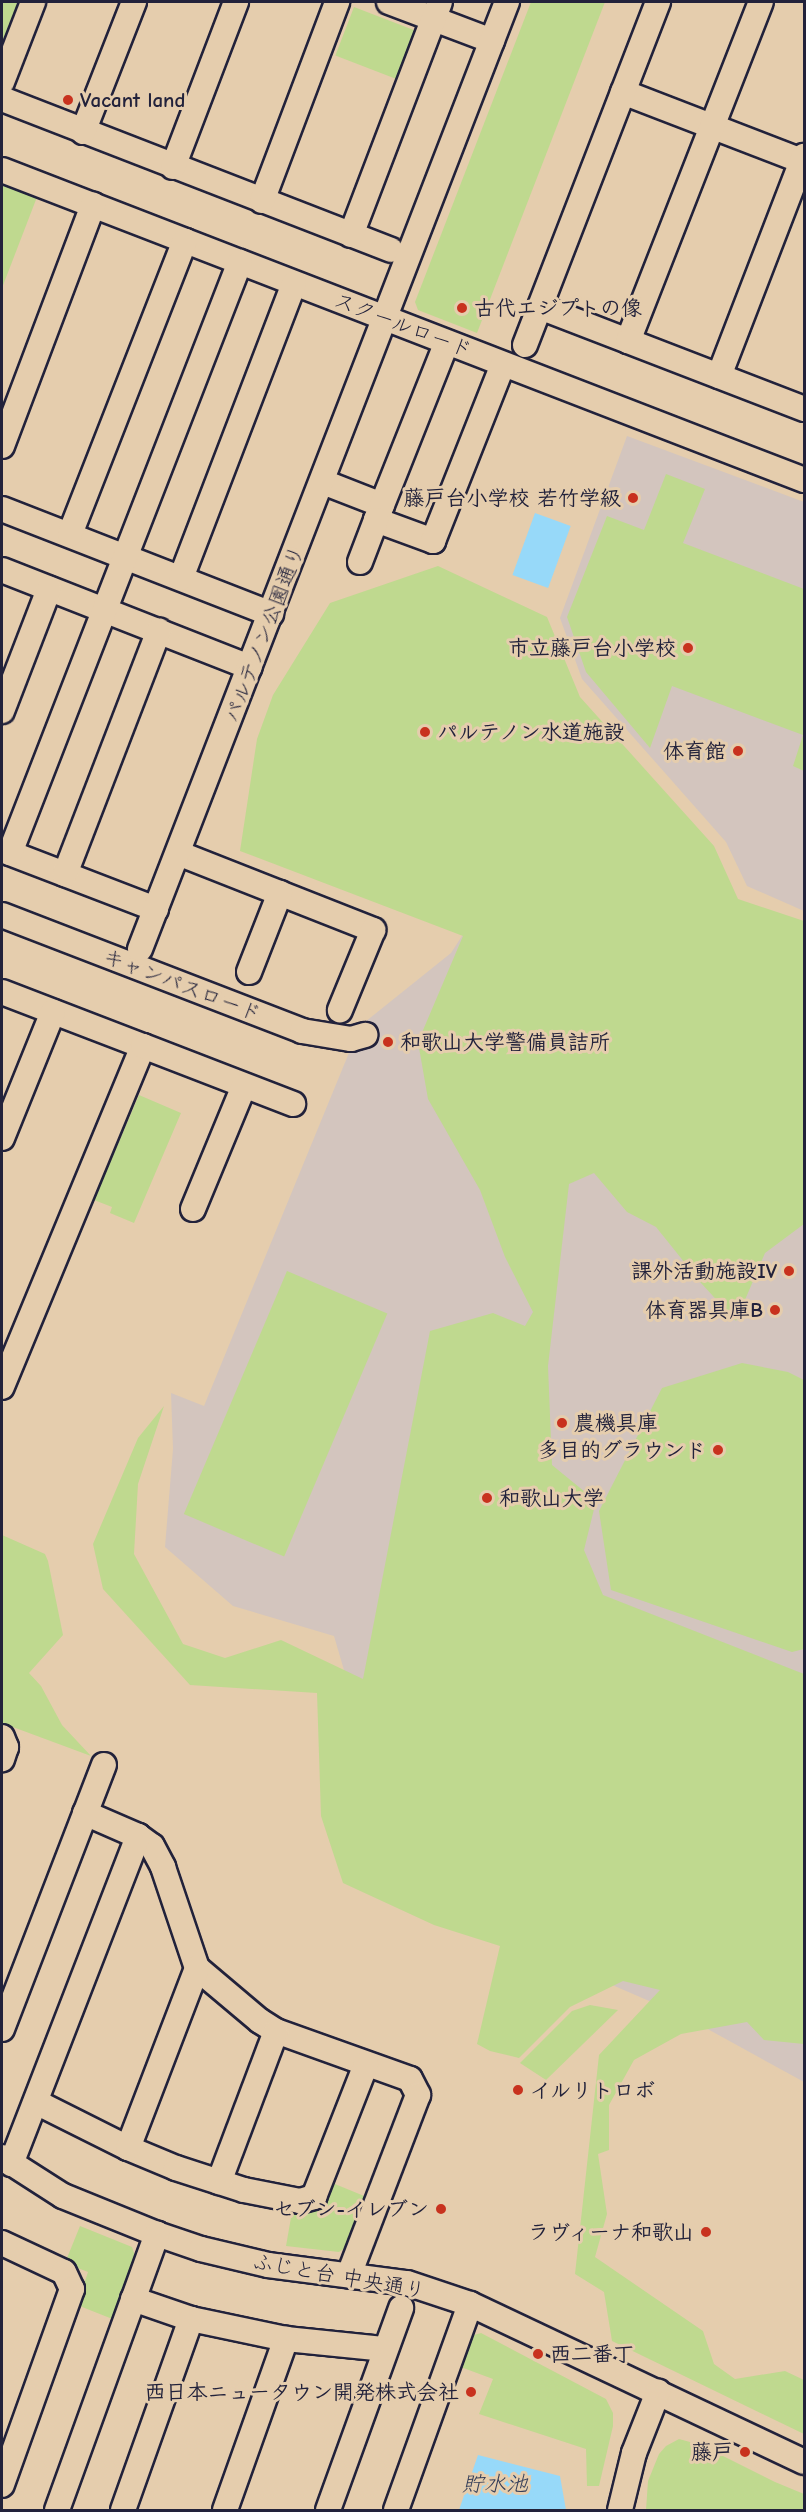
<!DOCTYPE html>
<meta charset="utf-8">
<style>
body{margin:0}
#map{position:relative;width:806px;height:2512px;overflow:hidden;background:#e5cdad;font-family:"Comic Neue","Klee One",sans-serif}
div>[style]{position:absolute}
[style*='--x']{left:calc(var(--x)*1px);top:calc(var(--y)*1px);width:calc(var(--w)*1px);rotate:calc(var(--a)*1deg)}
.built>*{inset:0;background:#d3c5be}
.green>*{inset:0;background:#bfd98f;transform-origin:0 0}
.water>*{inset:0;background:#97d9f9;transform-origin:0 0}
.roads{filter:drop-shadow(2px 0 #22223b) drop-shadow(-2px 0 #22223b) drop-shadow(0 2px #22223b) drop-shadow(0 -2px #22223b)}
.minor>*{height:24px;margin:-12px;padding:0 12px;transform-origin:12px;border-radius:12px;background:#e5cdad}
.dots>*{width:16px;height:16px;translate:-50% -50%;box-sizing:border-box;border:3px solid #e5cdad;border-radius:50%}
span{translate:-50% -50%;white-space:nowrap;text-align:center;line-height:1.15;-webkit-text-stroke:6px #e5cdad;paint-order:stroke}
.poi-label{font-size:21px;color:#22223b;font-weight:700}
.left{translate:0 -50%;text-align:left}
.right{translate:-100% -50%;text-align:right}
.street-label{font-size:21px;color:#22223b}
.water-label{font-size:22px;color:#343d58;font-style:italic}
.frame{position:absolute;inset:0;border:3px solid #22223b;pointer-events:none}
</style>
<div id="map">
<div class="built">
<i style="clip-path:polygon(627px 436px,804px 502px,804px 911px,747px 886px,726px 842px,582px 679px,560px 618px)"></i>
<i style="clip-path:polygon(471px 922px,804px 1029px,804px 2082px,684px 2016px,427px 1905px,363px 1735px,334px 1636px,233px 1606px,165px 1547px,173px 1449px,171px 1393px,204px 1406px,360px 1026px,451px 953px)"></i>
</div>
<div class="green">
<i style="clip-path:polygon(2px 2px,23px 2px,2px 57px)"></i>
<i style="clip-path:polygon(531px 2px,605px 2px,477px 333px,418px 310px,415px 302px)"></i>
<i style="left:354px;top:7px;width:66px;height:52px;rotate:21deg"></i>
<i style="clip-path:polygon(2px 183px,37px 197px,2px 288px)"></i>
<i style="clip-path:polygon(666px 474px,705px 489px,683px 543px,804px 589px,804px 771px,793px 766px,803px 735px,672px 686px,650px 748px,586px 672px,567px 617px,607px 516px,644px 530px)"></i>
<i style="clip-path:polygon(438px 566px,547px 617px,580px 697px,714px 846px,738px 899px,804px 921px,804px 1224px,765px 1253px,736px 1321px,701px 1283px,656px 1227px,627px 1212px,594px 1173px,569px 1184px,548px 1366px,552px 1465px,596px 1501px,584px 1550px,603px 1595px,804px 1674px,804px 2044px,764px 2040px,747px 2022px,681px 2034px,634px 2060px,609px 2105px,609px 2150px,598px 2154px,607px 2214px,595px 2257px,703px 2331px,714px 2364px,735px 2379px,785px 2371px,804px 2380px,804px 2434px,612px 2341px,604px 2292px,575px 2274px,599px 2055px,660px 1990px,623px 1981px,570px 2007px,519px 2058px,490px 2051px,477px 2044px,500px 1946px,434px 1925px,343px 1883px,321px 1816px,317px 1693px,190px 1685px,103px 1589px,93px 1544px,138px 1438px,164px 1406px,138px 1484px,134px 1554px,183px 1644px,225px 1658px,281px 1640px,363px 1679px,430px 1331px,493px 1313px,525px 1326px,533px 1312px,505px 1257px,480px 1190px,428px 1099px,418px 1042px,463px 936px,240px 851px,257px 739px,273px 695px,330px 603px)"></i>
<i style="clip-path:polygon(139px 1095px,181px 1113px,134px 1223px,110px 1213px,112px 1207px,94px 1200px)"></i>
<i style="left:287px;top:1271px;width:109px;height:264px;rotate:23deg"></i>
<i style="clip-path:polygon(742px 1363px,788px 1372px,804px 1380px,804px 1649px,792px 1652px,611px 1590px,599px 1511px,662px 1388px)"></i>
<i style="clip-path:polygon(2px 1535px,45px 1554px,48px 1561px,63px 1635px,29px 1673px,41px 1686px,62px 1725px,91px 1756px,2px 1723px)"></i>
<i style="clip-path:polygon(590px 2005px,618px 2010px,546px 2080px,520px 2063px,572px 2011px)"></i>
<i style="clip-path:polygon(330px 2182px,369px 2198px,351px 2244px,339px 2252px,286px 2246px,293px 2206px,319px 2210px)"></i>
<i style="clip-path:polygon(80px 2226px,132px 2247px,136px 2259px,115px 2320px,77px 2305px,88px 2272px,65px 2263px)"></i>
<i style="clip-path:polygon(481px 2333px,606px 2399px,613px 2413px,613px 2426px,599px 2486px,587px 2486px,586px 2449px,479px 2414px,493px 2379px,458px 2366px,467px 2337px)"></i>
<i style="clip-path:polygon(679px 2439px,701px 2445px,775px 2482px,804px 2494px,804px 2510px,646px 2510px,648px 2481px,659px 2454px,666px 2446px)"></i>
</div>
<div class="water">
<i style="left:535px;top:513px;width:38px;height:66px;rotate:20deg"></i>
<i style="clip-path:polygon(478px 2455px,560px 2476px,566px 2510px,459px 2510px)"></i>
</div>
<div class="roads">
<div class="minor">
<i style="--x:389;--y:2;--w:110;--a:20.7"></i>
<i style="--x:2;--y:82;--w:86;--a:-68.8"></i>
<i style="--x:623;--y:92;--w:194;--a:21.1"></i>
<i style="--x:2;--y:99;--w:417;--a:21.2"></i>
<i style="--x:83;--y:132;--w:140;--a:-68.6"></i>
<i style="--x:173;--y:167;--w:177;--a:-69.1"></i>
<i style="--x:2;--y:170;--w:860;--a:21.13"></i>
<i style="--x:262;--y:201;--w:213;--a:-69.3"></i>
<i style="--x:351;--y:235;--w:249;--a:-69.1"></i>
<i style="--x:540;--y:307;--w:94;--a:21.1"></i>
<i style="--x:628;--y:341;--w:364;--a:-68.6"></i>
<i style="--x:628;--y:341;--w:189;--a:21.1"></i>
<i style="--x:525;--y:345;--w:368;--a:-68.8"></i>
<i style="--x:719;--y:376;--w:236;--a:-68.9"></i>
<i style="--x:2;--y:446;--w:258;--a:-69.3"></i>
<i style="--x:323;--y:482;--w:63;--a:21.3"></i>
<i style="--x:382;--y:505;--w:16;--a:112"></i>
<i style="--x:376;--y:520;--w:61;--a:20.2"></i>
<i style="--x:433;--y:541;--w:190;--a:-68.4"></i>
<i style="--x:382;--y:505;--w:175;--a:-68.3"></i>
<i style="--x:2;--y:509;--w:289;--a:21.3"></i>
<i style="--x:70;--y:534;--w:315;--a:-68.6"></i>
<i style="--x:360;--y:562;--w:45;--a:-69.1"></i>
<i style="--x:2;--y:570;--w:266;--a:21.4"></i>
<i style="--x:181;--y:578;--w:315;--a:-69"></i>
<i style="--x:2;--y:711;--w:131;--a:-68.9"></i>
<i style="--x:2;--y:850;--w:165;--a:21"></i>
<i style="--x:10;--y:853;--w:634;--a:-68.74"></i>
<i style="--x:178;--y:853;--w:210;--a:21.5"></i>
<i style="--x:373;--y:930;--w:87;--a:112.4"></i>
<i style="--x:65;--y:874;--w:261;--a:-68.9"></i>
<i style="--x:2;--y:915;--w:322;--a:21.1"></i>
<i style="--x:302;--y:1031;--w:50;--a:9.3"></i>
<i style="--x:351;--y:1039;--w:15;--a:-16"></i>
<i style="--x:140;--y:949;--w:1016;--a:-68.82"></i>
<i style="--x:249;--y:972;--w:85;--a:-68.6"></i>
<i style="--x:2;--y:992;--w:151;--a:21"></i>
<i style="--x:143;--y:1046;--w:369;--a:112.5"></i>
<i style="--x:143;--y:1046;--w:161;--a:21.1"></i>
<i style="--x:2;--y:1138;--w:136;--a:-68"></i>
<i style="--x:193;--y:1209;--w:133;--a:-67.5"></i>
<i style="--x:2;--y:1737;--w:11;--a:68"></i>
<i style="--x:6;--y:1747;--w:13;--a:108"></i>
<i style="--x:85;--y:1813;--w:58;--a:23.5"></i>
<i style="--x:138;--y:1836;--w:17;--a:36"></i>
<i style="--x:152;--y:1846;--w:24;--a:62"></i>
<i style="--x:163;--y:1867;--w:107;--a:71.4"></i>
<i style="--x:197;--y:1968;--w:82;--a:40.1"></i>
<i style="--x:260;--y:2021;--w:19;--a:32"></i>
<i style="--x:276;--y:2031;--w:142;--a:19.7"></i>
<i style="--x:410;--y:2079;--w:18;--a:63"></i>
<i style="--x:418;--y:2095;--w:193;--a:111"></i>
<i style="--x:2;--y:2029;--w:283;--a:-68.9"></i>
<i style="--x:36;--y:2102;--w:103;--a:26.6"></i>
<i style="--x:128;--y:2148;--w:52;--a:22.6"></i>
<i style="--x:176;--y:2168;--w:71;--a:17.9"></i>
<i style="--x:244;--y:2190;--w:57;--a:11.1"></i>
<i style="--x:300;--y:2201;--w:15;--a:-16"></i>
<i style="--x:314;--y:2197;--w:143;--a:-68.6"></i>
<i style="--x:128;--y:2148;--w:193;--a:-69"></i>
<i style="--x:2;--y:2157;--w:72;--a:32.6"></i>
<i style="--x:63;--y:2196;--w:101;--a:22"></i>
<i style="--x:157;--y:2234;--w:46;--a:18.8"></i>
<i style="--x:201;--y:2249;--w:69;--a:13.4"></i>
<i style="--x:268;--y:2265;--w:140;--a:7.4"></i>
<i style="--x:407;--y:2283;--w:66;--a:18.4"></i>
<i style="--x:470;--y:2304;--w:369;--a:25.3"></i>
<i style="--x:11;--y:2164;--w:352;--a:-68.8"></i>
<i style="--x:219;--y:2182;--w:161;--a:-69.3"></i>
<i style="--x:2;--y:2243;--w:68;--a:25.1"></i>
<i style="--x:64;--y:2272;--w:19;--a:65"></i>
<i style="--x:72;--y:2289;--w:208;--a:109.7"></i>
<i style="--x:133;--y:2299;--w:61;--a:19"></i>
<i style="--x:191;--y:2319;--w:97;--a:11.9"></i>
<i style="--x:286;--y:2339;--w:100;--a:5.8"></i>
<i style="--x:57;--y:2510;--w:294;--a:-70.1"></i>
<i style="--x:123;--y:2510;--w:203;--a:-70.4"></i>
<i style="--x:225;--y:2510;--w:182;--a:-70.4"></i>
<i style="--x:328;--y:2510;--w:215;--a:-70.1"></i>
<i style="--x:396;--y:2510;--w:219;--a:-70.2"></i>
<i style="--x:620;--y:2510;--w:59;--a:-76.2"></i>
<i style="--x:634;--y:2453;--w:66;--a:-68.5"></i>
</div>
</div>
<div class="dots">
<i style="left:68px;top:100px;background:#c8321e"></i>
<i style="left:462px;top:308px;background:#c8321e"></i>
<i style="left:633px;top:498px;background:#c8321e"></i>
<i style="left:688px;top:648px;background:#c8321e"></i>
<i style="left:425px;top:732px;background:#c8321e"></i>
<i style="left:738px;top:751px;background:#c8321e"></i>
<i style="left:388px;top:1042px;background:#c8321e"></i>
<i style="left:789px;top:1271px;background:#c8321e"></i>
<i style="left:775px;top:1310px;background:#c8321e"></i>
<i style="left:562px;top:1423px;background:#c8321e"></i>
<i style="left:718px;top:1450px;background:#c8321e"></i>
<i style="left:487px;top:1498px;background:#c8321e"></i>
<i style="left:518px;top:2090px;background:#c8321e"></i>
<i style="left:441px;top:2209px;background:#c8321e"></i>
<i style="left:706px;top:2232px;background:#c8321e"></i>
<i style="left:538px;top:2354px;background:#c8321e"></i>
<i style="left:471px;top:2392px;background:#c8321e"></i>
<i style="left:745px;top:2452px;background:#c8321e"></i>
</div>
<div class="poi-label">
<span class="left" style="left:80px;top:100px">Vacant land</span>
<span class="left" style="left:474px;top:308px">古代エジプトの像</span>
<span class="right" style="left:621px;top:498px">藤戸台小学校 若竹学級</span>
<span class="right" style="left:676px;top:648px">市立藤戸台小学校</span>
<span class="left" style="left:437px;top:732px">パルテノン水道施設</span>
<span class="right" style="left:726px;top:751px">体育館</span>
<span class="left" style="left:400px;top:1042px">和歌山大学警備員詰所</span>
<span class="right" style="left:777px;top:1271px">課外活動施設IV</span>
<span class="right" style="left:763px;top:1310px">体育器具庫B</span>
<span class="left" style="left:574px;top:1423px">農機具庫</span>
<span class="right" style="left:706px;top:1450px">多目的グラウンド</span>
<span class="left" style="left:499px;top:1498px">和歌山大学</span>
<span class="left" style="left:530px;top:2090px">イルリトロボ</span>
<span class="right" style="left:429px;top:2209px">セブン-イレブン</span>
<span class="right" style="left:694px;top:2232px">ラヴィーナ和歌山</span>
<span class="left" style="left:550px;top:2354px">西二番丁</span>
<span class="right" style="left:459px;top:2392px">西日本ニュータウン開発株式会社</span>
<span class="right" style="left:733px;top:2452px">藤戸</span>
</div>
<div class="street-label">
<span style="left:403px;top:325px;rotate:21deg">スクールロード</span>
<span style="left:264px;top:634px;rotate:-69deg">パルテノン公園通り</span>
<span style="left:182px;top:985px;rotate:21deg">キャンパスロード</span>
<span style="left:339px;top:2276px;rotate:10deg">ふじと台 中央通り</span>
</div>
<div class="water-label">
<span style="left:495px;top:2485px">貯水池</span>
</div>
<div class="frame"></div>
</div>
